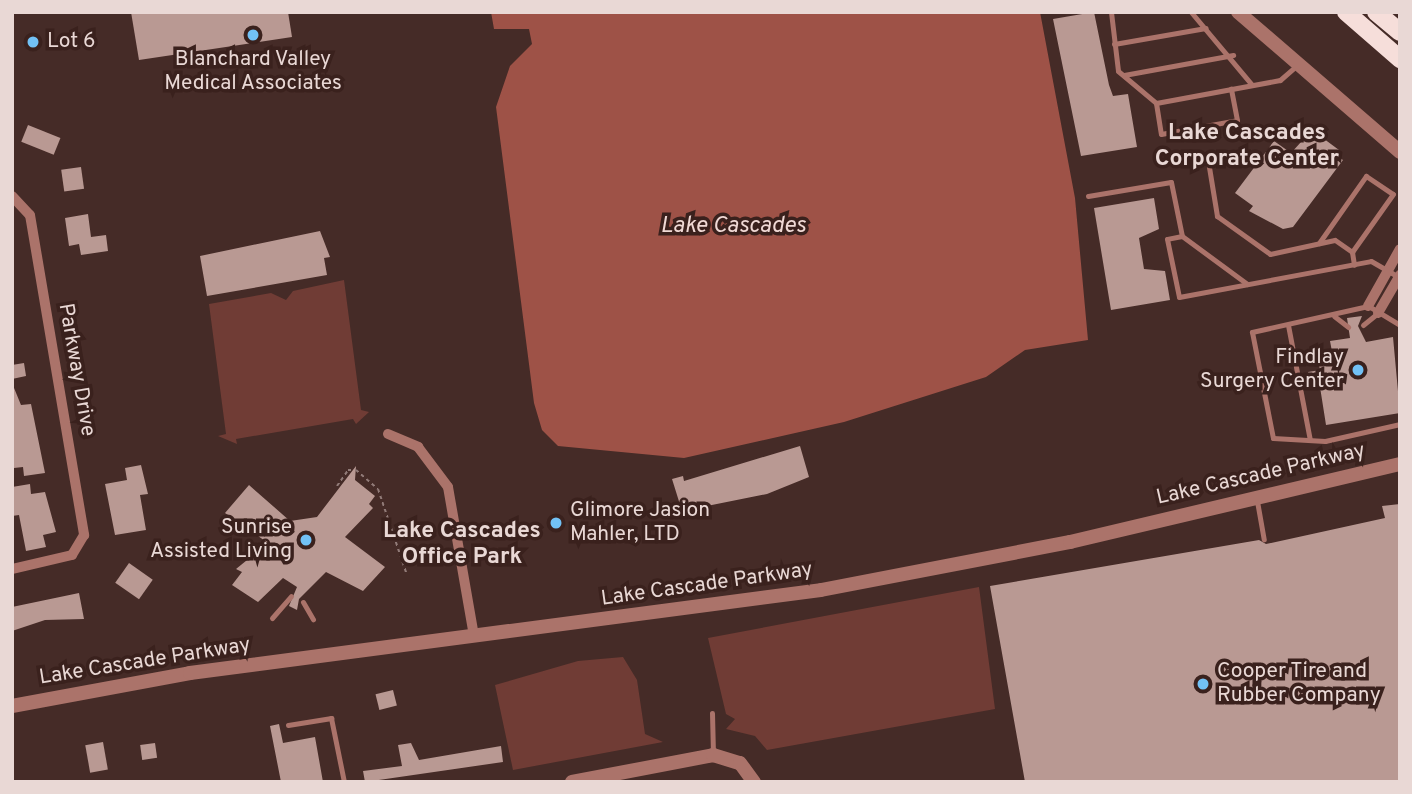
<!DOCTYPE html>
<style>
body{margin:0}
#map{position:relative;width:1412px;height:794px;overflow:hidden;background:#452b27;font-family:Overpass,sans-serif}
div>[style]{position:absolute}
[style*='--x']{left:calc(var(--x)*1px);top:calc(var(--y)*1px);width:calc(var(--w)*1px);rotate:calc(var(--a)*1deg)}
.green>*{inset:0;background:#703c35}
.water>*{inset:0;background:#9e5247}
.building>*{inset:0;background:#b99993;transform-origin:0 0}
.path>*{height:2px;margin-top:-1px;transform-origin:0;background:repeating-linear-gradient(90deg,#917b78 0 3.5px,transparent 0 7px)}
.service>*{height:5px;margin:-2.5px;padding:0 2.5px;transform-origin:2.5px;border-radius:2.5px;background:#ab736a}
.minor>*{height:10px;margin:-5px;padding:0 5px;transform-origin:5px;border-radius:5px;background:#ab736a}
.tertiary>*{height:14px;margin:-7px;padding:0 7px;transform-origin:7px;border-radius:7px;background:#ab736a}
.trunk>*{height:18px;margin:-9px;padding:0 9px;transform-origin:9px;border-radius:9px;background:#f6deda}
.dots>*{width:19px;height:19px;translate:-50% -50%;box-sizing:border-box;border:4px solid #3a211d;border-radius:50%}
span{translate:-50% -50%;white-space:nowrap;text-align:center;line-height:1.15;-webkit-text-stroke:7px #3a211d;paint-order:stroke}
.poi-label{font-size:21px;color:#e9d8d5}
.left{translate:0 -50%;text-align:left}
.right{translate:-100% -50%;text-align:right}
.street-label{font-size:21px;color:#e9d8d5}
.neighbourhood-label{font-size:23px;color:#e9d8d5;font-weight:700}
.water-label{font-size:23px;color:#f0d9d5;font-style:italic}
.frame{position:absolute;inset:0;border:14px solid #e9d8d5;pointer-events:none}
</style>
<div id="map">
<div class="green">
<i style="clip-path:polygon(344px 280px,361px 410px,369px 412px,356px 424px,353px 419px,236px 439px,237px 444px,218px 436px,226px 434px,209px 304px,271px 293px,286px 300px,293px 291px)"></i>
<i style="clip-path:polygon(979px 587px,995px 709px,767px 750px,755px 736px,726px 729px,735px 719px,726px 714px,708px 638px)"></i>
<i style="clip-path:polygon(623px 657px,637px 680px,645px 734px,663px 742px,513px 770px,495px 685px,578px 661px)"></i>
</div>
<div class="water">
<i style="clip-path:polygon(491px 12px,1040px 12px,1075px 198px,1088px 340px,1025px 350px,986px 377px,844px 422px,684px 458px,558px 446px,542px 430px,534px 403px,496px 107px,510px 66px,532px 44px,529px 29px,494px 29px)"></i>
</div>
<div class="building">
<i style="clip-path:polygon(131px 12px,288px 12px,292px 37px,139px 60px)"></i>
<i style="clip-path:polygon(1094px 12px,1109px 85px,1113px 96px,1128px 94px,1137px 147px,1081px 156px,1053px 19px)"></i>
<i style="left:28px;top:125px;width:35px;height:18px;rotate:22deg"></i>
<i style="clip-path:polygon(1312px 130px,1339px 150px,1335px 155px,1343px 160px,1293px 227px,1283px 229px,1249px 211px,1253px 206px,1235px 193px,1274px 141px,1291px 153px)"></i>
<i style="left:81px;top:167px;width:22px;height:20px;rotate:82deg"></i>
<i style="clip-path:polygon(1154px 198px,1159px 229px,1139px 238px,1144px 269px,1165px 271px,1170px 300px,1111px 310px,1094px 208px)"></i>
<i style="clip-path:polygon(88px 214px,91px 237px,106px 235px,108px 251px,81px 255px,79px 244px,69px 246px,65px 218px)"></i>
<i style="clip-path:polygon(320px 231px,330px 257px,324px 258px,327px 275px,207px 296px,200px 256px)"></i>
<i style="clip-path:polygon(1362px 316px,1358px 326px,1366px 342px,1393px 337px,1400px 413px,1326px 425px,1320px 387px,1311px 388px,1308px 372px,1320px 370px,1318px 360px,1333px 357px,1330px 341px,1350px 338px,1347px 318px)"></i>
<i style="clip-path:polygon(24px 363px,26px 376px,12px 379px,12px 365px)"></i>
<i style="clip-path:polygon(12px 383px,21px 405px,31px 404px,45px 473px,24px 476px,23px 467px,14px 468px)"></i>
<i style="clip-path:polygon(800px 446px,809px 477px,767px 494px,682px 511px,672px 479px,683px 476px,684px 481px)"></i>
<i style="clip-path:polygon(141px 465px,148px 494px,140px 495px,146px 530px,115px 535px,105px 484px,127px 480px,125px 468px)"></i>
<i style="clip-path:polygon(356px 466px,355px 480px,375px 496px,369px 504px,373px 508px,345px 537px,385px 567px,363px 591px,326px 572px,299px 599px,297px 610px,289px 606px,297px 587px,283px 578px,258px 602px,232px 585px,242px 572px,236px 569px,268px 543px,225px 513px,249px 485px,290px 521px,317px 517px)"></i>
<i style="clip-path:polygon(30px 484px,31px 494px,45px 492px,56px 532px,43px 535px,46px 547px,26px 551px,19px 515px,12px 516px,12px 487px)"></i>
<i style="clip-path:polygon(1400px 504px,1400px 782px,1025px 782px,990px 586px,1259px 540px,1266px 544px,1385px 518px,1382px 506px)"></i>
<i style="left:129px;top:563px;width:29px;height:24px;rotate:35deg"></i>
<i style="clip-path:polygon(79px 593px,84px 619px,45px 620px,12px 631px,12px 607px)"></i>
<i style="left:393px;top:690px;width:16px;height:18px;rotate:76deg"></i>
<i style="clip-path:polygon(279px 724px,283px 743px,315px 737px,323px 782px,281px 782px,270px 726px)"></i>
<i style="left:103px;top:742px;width:28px;height:18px;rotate:80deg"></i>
<i style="left:155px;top:743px;width:15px;height:15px;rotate:82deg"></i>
<i style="clip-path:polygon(411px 743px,419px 760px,501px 746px,503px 762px,365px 782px,363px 771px,402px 766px,398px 745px)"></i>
</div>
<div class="path">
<i style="--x:337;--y:486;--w:19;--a:-55"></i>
<i style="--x:348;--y:470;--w:8;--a:0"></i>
<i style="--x:356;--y:470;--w:29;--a:41"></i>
<i style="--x:378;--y:489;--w:88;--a:71.4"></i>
</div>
<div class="service">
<i style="--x:1111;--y:12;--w:59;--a:83.2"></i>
<i style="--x:1118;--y:71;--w:50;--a:40.1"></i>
<i style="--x:1156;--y:103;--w:31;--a:81"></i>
<i style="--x:1161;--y:134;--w:77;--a:-10.4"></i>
<i style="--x:1237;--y:120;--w:32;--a:-101"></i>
<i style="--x:1191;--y:12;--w:95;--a:50.1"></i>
<i style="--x:1114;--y:44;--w:93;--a:-9.9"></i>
<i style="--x:1124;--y:75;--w:111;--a:-10.4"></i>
<i style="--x:1156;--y:103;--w:126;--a:-10.5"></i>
<i style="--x:1280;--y:80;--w:20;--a:-41"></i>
<i style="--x:1208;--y:161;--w:56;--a:80.7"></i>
<i style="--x:1217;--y:216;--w:65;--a:35.6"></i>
<i style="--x:1270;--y:254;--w:66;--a:-12.2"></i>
<i style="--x:1335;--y:240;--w:21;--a:35"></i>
<i style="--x:1352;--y:252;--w:13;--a:81"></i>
<i style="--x:1088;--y:196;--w:84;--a:-9.6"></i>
<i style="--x:1171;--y:182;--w:55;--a:78.5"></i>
<i style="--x:1182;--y:236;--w:15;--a:169"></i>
<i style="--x:1167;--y:239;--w:59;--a:78.3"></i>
<i style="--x:1179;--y:297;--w:195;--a:-10.6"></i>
<i style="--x:1371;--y:261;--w:32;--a:30"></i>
<i style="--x:1182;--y:236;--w:81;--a:36.4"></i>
<i style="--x:1319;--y:243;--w:82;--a:-55"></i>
<i style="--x:1366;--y:176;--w:32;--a:34"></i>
<i style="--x:1393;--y:194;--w:71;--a:125.3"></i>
<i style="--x:1334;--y:316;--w:18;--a:38"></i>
<i style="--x:1288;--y:325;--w:117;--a:79.2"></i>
<i style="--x:1363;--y:325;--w:19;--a:-39"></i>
<i style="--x:1400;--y:325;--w:37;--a:-149"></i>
<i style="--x:1368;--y:306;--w:119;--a:167.4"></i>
<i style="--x:1252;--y:332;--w:108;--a:78.8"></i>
<i style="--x:1273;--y:438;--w:52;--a:3.3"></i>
<i style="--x:1325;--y:441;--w:77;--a:-12.8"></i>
<i style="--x:1257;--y:501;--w:39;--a:80"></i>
<i style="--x:303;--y:602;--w:20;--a:60"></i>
<i style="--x:272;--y:618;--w:29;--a:-49"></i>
<i style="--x:712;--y:713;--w:42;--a:88.6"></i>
<i style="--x:288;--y:725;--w:44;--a:-9.2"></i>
<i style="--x:331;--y:718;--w:65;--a:78.5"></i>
</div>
<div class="minor">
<i style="--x:12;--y:196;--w:26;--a:47"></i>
<i style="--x:30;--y:215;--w:325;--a:80.4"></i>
<i style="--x:84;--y:535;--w:23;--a:121"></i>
<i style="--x:72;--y:555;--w:62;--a:166.9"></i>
<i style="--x:1368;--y:306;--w:65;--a:-60.7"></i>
<i style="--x:1378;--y:313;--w:44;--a:-59.9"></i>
<i style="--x:388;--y:434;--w:33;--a:23"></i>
<i style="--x:418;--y:447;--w:50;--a:53.1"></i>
<i style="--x:448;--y:487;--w:151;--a:80.1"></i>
</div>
<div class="tertiary">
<i style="--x:1238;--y:12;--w:214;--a:40.8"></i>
<i style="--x:12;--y:706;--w:181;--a:-10.5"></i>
<i style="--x:190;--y:673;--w:636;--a:-7.49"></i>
<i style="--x:821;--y:590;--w:254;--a:-10.9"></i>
<i style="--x:1070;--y:542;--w:339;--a:-13.3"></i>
<i style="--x:572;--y:782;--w:144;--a:-10.8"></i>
<i style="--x:713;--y:755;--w:28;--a:17"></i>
<i style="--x:740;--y:763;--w:24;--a:54"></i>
</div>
<div class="trunk">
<i style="--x:1346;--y:12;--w:72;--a:41"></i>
<i style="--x:1376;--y:12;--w:31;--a:40"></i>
</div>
<div class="dots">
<i style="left:253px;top:35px;background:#72c1f5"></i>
<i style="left:33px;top:42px;background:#72c1f5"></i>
<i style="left:1358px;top:370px;background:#72c1f5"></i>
<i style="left:556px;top:523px;background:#72c1f5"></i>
<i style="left:306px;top:540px;background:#72c1f5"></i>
<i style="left:1203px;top:684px;background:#72c1f5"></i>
</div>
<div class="poi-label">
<span class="left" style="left:47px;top:42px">Lot 6</span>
<span style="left:253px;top:72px">Blanchard Valley<br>Medical Associates</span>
<span class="right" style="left:1344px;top:370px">Findlay<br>Surgery Center</span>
<span class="left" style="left:570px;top:523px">Glimore Jasion<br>Mahler, LTD</span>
<span class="right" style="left:292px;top:540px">Sunrise<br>Assisted Living</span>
<span class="left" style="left:1217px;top:684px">Cooper Tire and<br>Rubber Company</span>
</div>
<div class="street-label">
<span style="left:76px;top:370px;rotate:80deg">Parkway Drive</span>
<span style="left:1261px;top:475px;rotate:-13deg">Lake Cascade Parkway</span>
<span style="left:707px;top:585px;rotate:-8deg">Lake Cascade Parkway</span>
<span style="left:145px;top:662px;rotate:-9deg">Lake Cascade Parkway</span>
</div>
<div class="neighbourhood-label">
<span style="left:1247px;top:147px">Lake Cascades<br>Corporate Center</span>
<span style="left:462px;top:545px">Lake Cascades<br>Office Park</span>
</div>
<div class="water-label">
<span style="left:733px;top:227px">Lake Cascades</span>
</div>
<div class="frame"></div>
</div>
